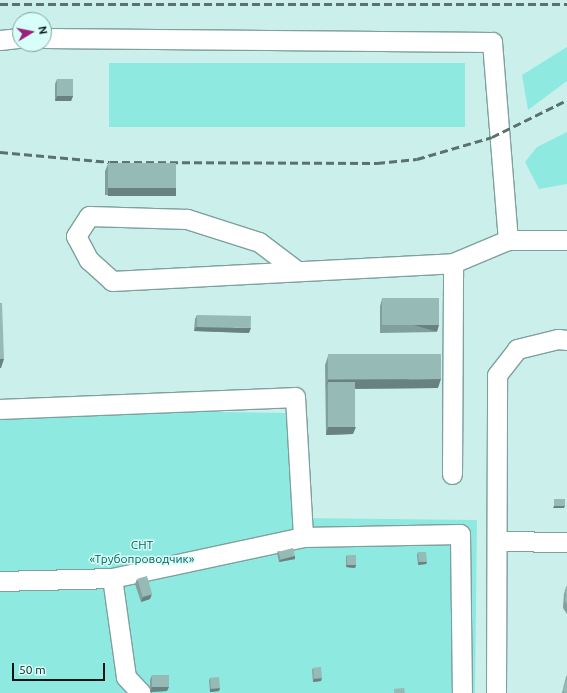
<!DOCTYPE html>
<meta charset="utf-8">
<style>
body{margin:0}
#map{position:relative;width:567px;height:693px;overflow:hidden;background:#cbf0ec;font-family:Ubuntu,sans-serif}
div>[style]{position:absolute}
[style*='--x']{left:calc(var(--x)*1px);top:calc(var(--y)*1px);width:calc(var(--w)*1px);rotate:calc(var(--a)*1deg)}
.green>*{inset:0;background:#8ee9e1;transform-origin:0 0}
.roads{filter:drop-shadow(1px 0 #7ea19d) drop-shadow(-1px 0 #7ea19d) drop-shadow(0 1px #7ea19d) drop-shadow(0 -1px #7ea19d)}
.minor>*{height:19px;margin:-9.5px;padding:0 9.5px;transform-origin:9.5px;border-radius:9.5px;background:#fff}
.rail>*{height:3px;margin-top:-1.5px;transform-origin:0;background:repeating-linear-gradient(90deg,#5a716f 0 8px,transparent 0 12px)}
.wall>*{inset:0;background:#81a09d}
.shaded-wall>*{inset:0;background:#69827f;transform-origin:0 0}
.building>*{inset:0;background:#96bab6;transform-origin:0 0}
span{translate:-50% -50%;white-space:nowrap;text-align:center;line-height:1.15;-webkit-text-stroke:3px #d8fef9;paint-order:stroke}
.park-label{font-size:12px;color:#03605b}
.north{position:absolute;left:12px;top:12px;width:40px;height:40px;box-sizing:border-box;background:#d8fef9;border:1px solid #85a19e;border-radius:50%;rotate:80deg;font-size:11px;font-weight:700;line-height:16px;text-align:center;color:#091615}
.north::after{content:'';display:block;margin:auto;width:14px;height:18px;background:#97217d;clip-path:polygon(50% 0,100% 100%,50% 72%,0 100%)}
.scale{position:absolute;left:12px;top:663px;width:93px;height:18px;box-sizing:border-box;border:2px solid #091615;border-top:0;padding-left:5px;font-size:12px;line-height:14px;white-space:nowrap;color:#091615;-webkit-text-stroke:3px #d8fef9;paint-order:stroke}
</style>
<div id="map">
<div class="green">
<i style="clip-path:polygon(567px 47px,567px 81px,528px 110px,522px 75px)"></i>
<i style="left:109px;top:63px;width:356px;height:64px"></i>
<i style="clip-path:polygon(567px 132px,567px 184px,539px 189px,525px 162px,537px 147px)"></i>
<i style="clip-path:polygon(0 409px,291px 413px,299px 518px,477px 520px,475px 693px,0 693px)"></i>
</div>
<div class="roads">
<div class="minor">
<i style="--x:44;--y:38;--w:448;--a:0.5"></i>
<i style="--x:492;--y:42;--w:199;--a:85.4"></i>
<i style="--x:508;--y:240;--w:59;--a:0"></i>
<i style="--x:0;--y:40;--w:20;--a:-6"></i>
<i style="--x:296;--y:270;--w:46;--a:-142.9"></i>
<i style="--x:259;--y:242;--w:76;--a:-162.3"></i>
<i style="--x:187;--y:219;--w:98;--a:-178.2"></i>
<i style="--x:89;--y:216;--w:24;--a:123"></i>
<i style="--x:76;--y:236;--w:27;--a:62"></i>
<i style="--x:89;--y:260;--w:31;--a:42"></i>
<i style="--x:112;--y:281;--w:341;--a:-3"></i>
<i style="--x:453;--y:263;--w:60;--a:-22.7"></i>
<i style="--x:0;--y:409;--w:295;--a:-2.3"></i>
<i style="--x:295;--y:397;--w:140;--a:86.7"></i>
<i style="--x:452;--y:474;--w:211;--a:-89.7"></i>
<i style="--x:497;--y:541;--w:70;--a:0.8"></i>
<i style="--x:0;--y:581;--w:112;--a:-1.5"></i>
<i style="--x:141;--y:693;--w:22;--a:-133"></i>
<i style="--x:126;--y:677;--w:100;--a:-98"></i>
<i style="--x:112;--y:578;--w:195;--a:-12.1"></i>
<i style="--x:303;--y:537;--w:157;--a:-1.1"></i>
<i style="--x:460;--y:534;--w:159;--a:89.3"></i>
<i style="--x:496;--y:693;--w:318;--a:-89.8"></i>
<i style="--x:497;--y:375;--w:33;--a:-52"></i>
<i style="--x:517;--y:349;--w:42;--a:-13.7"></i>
<i style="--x:558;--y:339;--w:9;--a:6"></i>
</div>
</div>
<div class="rail">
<i style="--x:0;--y:4;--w:567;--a:0"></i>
<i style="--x:0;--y:152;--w:110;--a:5.2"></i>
<i style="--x:110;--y:162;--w:267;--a:0.2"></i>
<i style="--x:377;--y:163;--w:40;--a:-5.7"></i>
<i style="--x:417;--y:159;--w:78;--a:-16.3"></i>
<i style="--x:492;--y:137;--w:84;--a:-26.3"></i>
</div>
<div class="wall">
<i style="clip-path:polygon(57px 79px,73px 96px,71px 101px,55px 101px,55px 84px)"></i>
<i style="clip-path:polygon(108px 164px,176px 188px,174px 195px,105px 195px,105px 171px)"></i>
<i style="clip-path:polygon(382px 299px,437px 332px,380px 333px,380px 306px)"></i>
<i style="clip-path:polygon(197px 315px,249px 333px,194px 331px,195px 319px)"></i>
<i style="clip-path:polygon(328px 356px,438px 388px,355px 389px,353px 434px,326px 435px,325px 365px)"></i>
<i style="clip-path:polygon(278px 551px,295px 556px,295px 559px,279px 562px,277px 553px)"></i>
<i style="clip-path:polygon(418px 552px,427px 562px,426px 564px,418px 565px,417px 555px)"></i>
<i style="clip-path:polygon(347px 555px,356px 565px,355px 568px,346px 567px,346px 557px)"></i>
<i style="clip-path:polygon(137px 579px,150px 599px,141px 602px,135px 584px)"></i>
<i style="clip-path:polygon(567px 586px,567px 614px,563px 608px,564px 594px,566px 587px)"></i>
<i style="clip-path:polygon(313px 668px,321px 681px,313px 682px,312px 670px)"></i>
<i style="clip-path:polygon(152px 675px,167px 691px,150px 692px,150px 680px)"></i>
<i style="clip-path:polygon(567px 675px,567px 693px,562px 693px,566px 677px)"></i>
<i style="clip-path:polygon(210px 678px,220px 688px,219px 691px,210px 692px,209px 680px)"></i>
</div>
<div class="shaded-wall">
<i style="clip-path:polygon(57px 96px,73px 96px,71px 101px,55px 101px)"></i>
<i style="left:108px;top:188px;width:68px;height:8px"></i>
<i style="left:439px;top:325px;width:7px;height:56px;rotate:106deg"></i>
<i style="clip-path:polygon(196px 327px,251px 328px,249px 333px,194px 331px)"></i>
<i style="clip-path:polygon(0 359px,4px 359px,1px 368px,0 368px)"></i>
<i style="clip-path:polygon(441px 379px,438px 388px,328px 389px,328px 382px,325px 389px,328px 380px)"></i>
<i style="clip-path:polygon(328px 427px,356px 427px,353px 434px,326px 435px)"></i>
<i style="clip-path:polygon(554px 506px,565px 506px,564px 508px,553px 508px)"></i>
<i style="clip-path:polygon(295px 556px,295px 559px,279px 562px,280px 560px)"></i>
<i style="clip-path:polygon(419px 562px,427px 562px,426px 564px,418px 565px)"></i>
<i style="clip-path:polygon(347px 565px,356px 565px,355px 568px,346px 567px)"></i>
<i style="clip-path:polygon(152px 594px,150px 599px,141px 602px,143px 597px)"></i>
<i style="clip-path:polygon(322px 678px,321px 681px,313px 682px,314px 679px)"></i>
<i style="clip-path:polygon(152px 687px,169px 687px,167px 691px,150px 692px)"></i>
<i style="clip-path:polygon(220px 688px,219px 691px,210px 692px,210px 689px)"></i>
</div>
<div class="building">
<i style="left:57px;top:79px;width:16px;height:17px"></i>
<i style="left:176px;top:163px;width:25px;height:68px;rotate:90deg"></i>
<i style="left:439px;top:298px;width:27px;height:57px;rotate:90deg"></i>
<i style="clip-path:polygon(0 303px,2px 303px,4px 359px,0 359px)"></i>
<i style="left:197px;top:315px;width:54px;height:12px;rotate:1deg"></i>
<i style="left:441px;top:354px;width:25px;height:113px;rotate:90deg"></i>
<i style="left:328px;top:382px;width:27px;height:45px"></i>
<i style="left:554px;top:499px;width:11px;height:7px"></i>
<i style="left:293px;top:548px;width:8px;height:15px;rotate:76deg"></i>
<i style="clip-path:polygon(418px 552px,426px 552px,427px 562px,419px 562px)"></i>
<i style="left:347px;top:555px;width:9px;height:10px"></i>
<i style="left:147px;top:576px;width:19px;height:10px;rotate:74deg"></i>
<i style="clip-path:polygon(567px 586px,567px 604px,565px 601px,566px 587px)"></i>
<i style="left:321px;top:667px;width:11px;height:8px;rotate:85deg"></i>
<i style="left:152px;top:675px;width:17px;height:12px"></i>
<i style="left:219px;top:677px;width:11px;height:9px;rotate:85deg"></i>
<i style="clip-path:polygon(567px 677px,567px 693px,565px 693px,563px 691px)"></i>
<i style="clip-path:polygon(404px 688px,405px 693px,394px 693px,394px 689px)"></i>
</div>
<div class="park-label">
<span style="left:142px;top:552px">СНТ<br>«Трубопроводчик»</span>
</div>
<div class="north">N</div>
<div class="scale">50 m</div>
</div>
